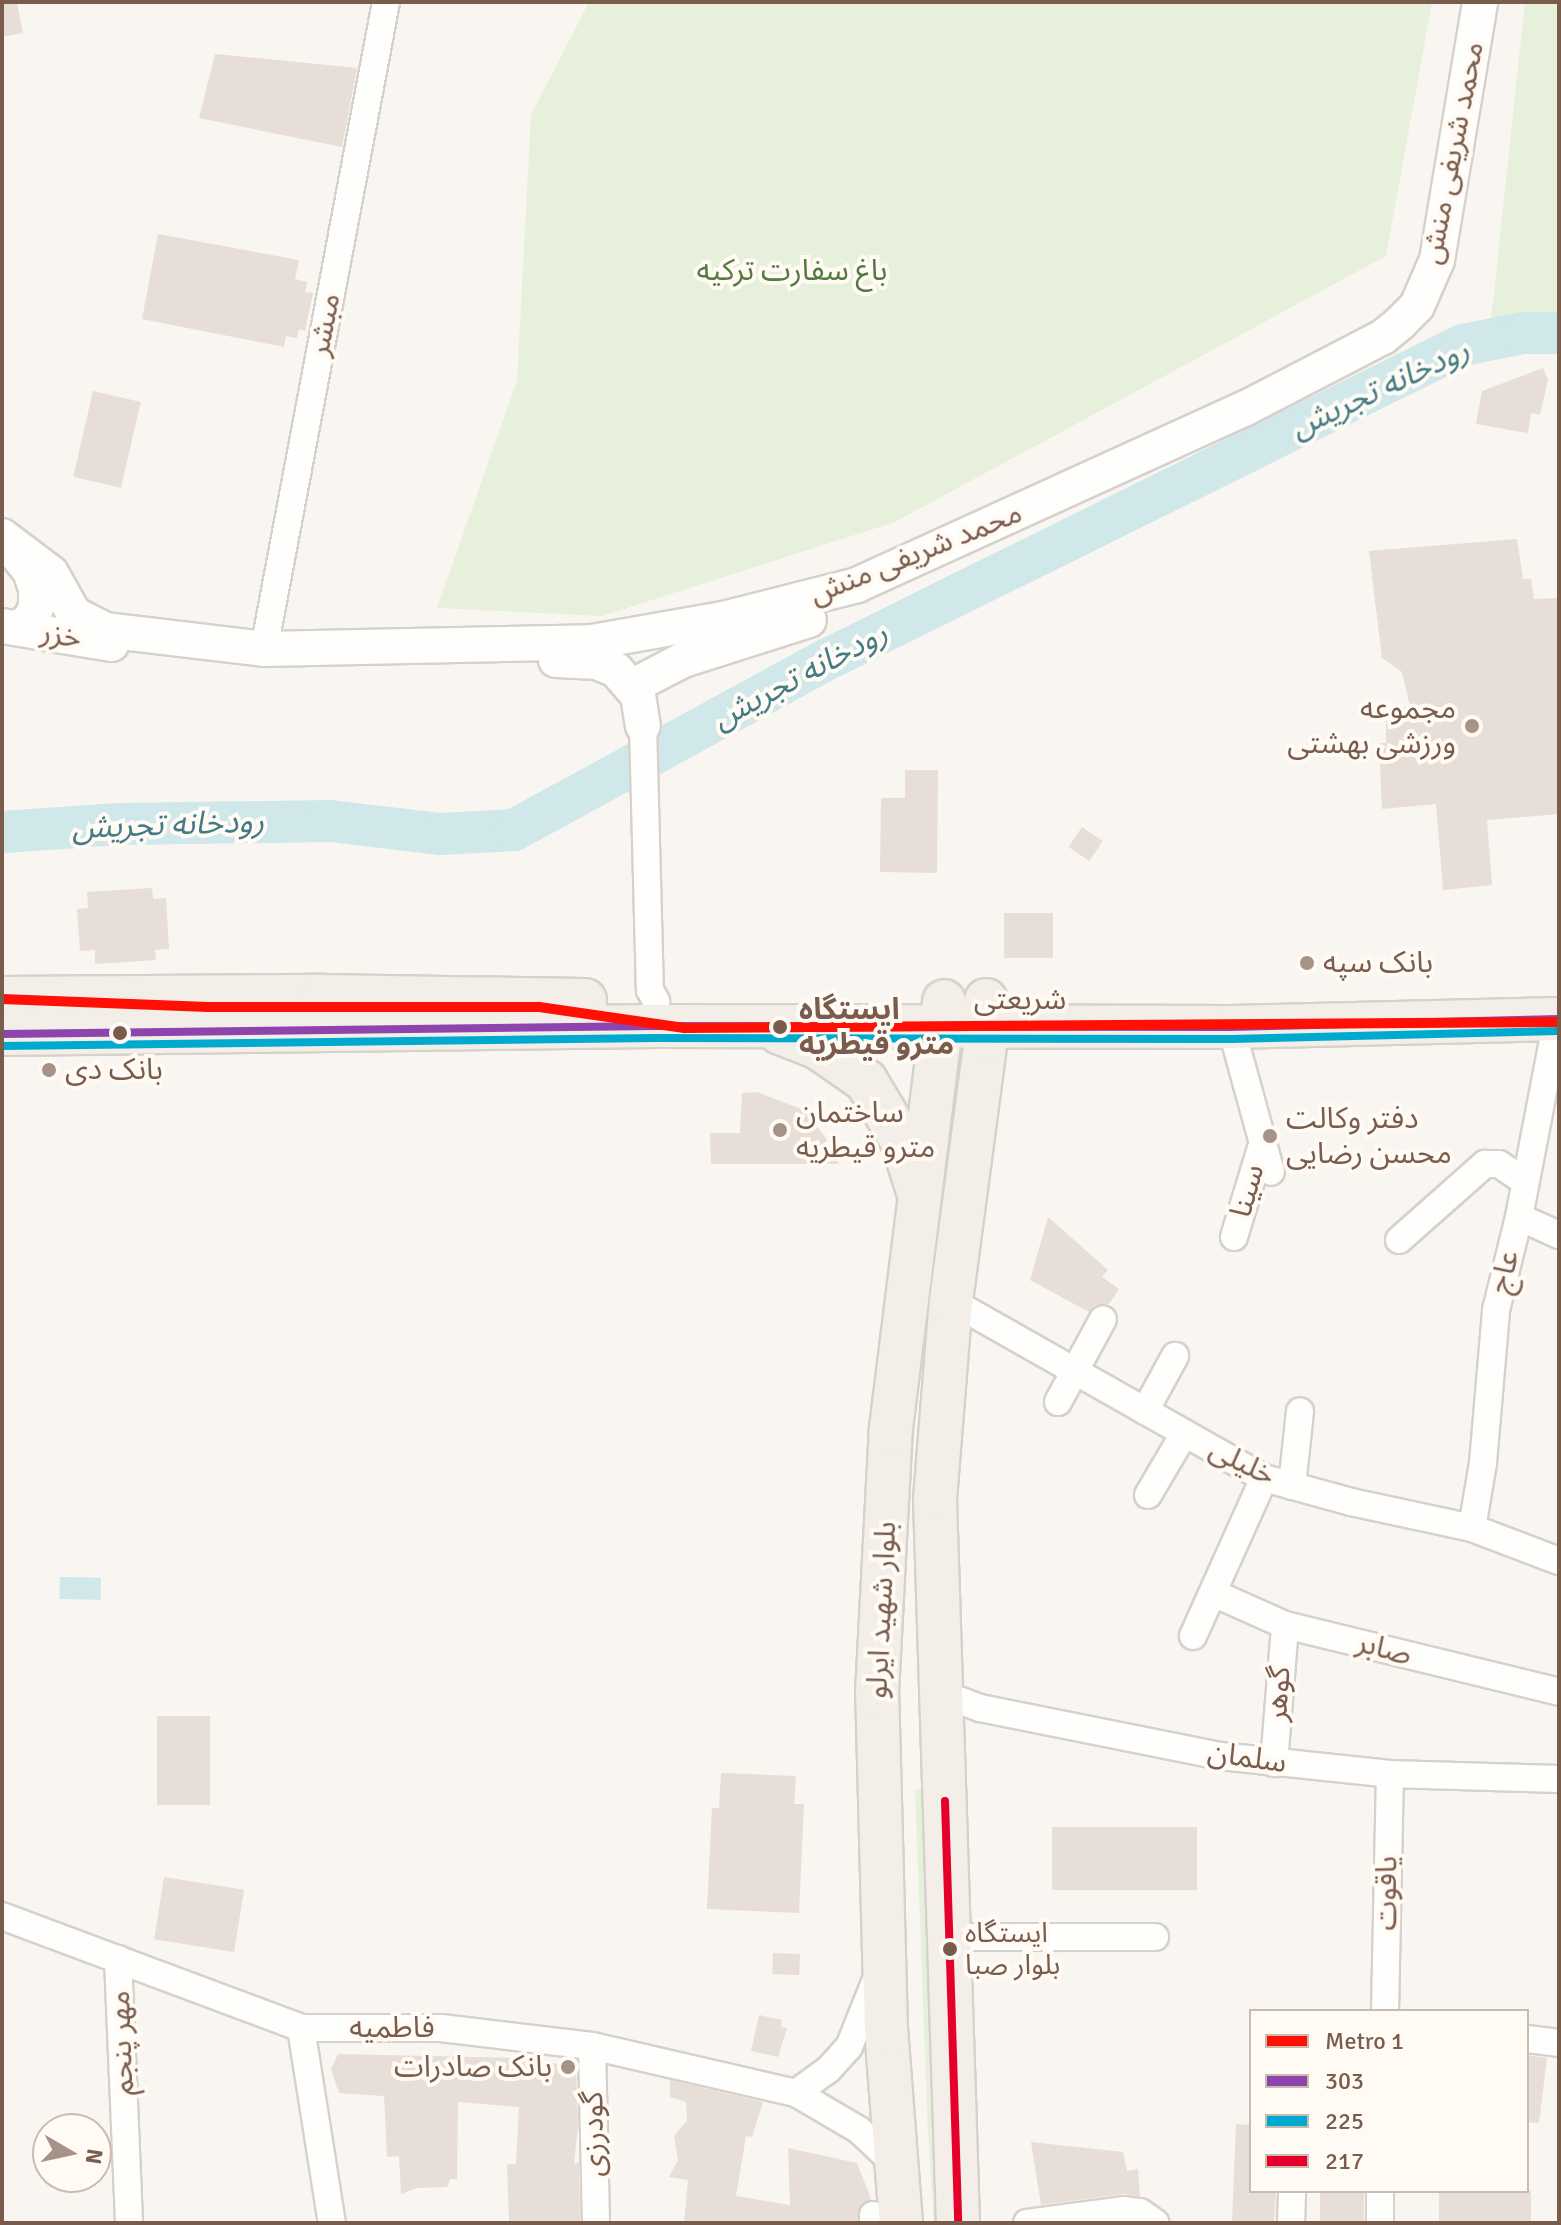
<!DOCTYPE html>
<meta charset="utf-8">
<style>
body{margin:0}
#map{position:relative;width:1561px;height:2225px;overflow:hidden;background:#f9f5f0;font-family:Signika,"Noto Sans Arabic",sans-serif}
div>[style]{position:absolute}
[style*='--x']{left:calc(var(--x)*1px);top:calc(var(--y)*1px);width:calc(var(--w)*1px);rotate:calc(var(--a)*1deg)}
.green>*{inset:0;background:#e7f0db}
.water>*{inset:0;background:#d0e8ea;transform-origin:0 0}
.river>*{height:42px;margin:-21px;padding:0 21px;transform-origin:21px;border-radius:21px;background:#d0e8ea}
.building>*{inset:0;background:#e6ded7;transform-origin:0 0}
.roads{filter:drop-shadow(2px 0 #d7d1cb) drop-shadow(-2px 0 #d7d1cb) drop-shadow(0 2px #d7d1cb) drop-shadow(0 -2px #d7d1cb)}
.minor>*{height:26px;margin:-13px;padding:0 13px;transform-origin:13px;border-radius:13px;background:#fefefd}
.tertiary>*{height:34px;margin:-17px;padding:0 17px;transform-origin:17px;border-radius:17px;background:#fefefd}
.primary>*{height:42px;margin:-21px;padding:0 21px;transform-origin:21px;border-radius:21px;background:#f3eee8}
.bus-1>*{height:8px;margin:-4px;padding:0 4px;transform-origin:4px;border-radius:4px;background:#8e44ad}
.bus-2>*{height:8px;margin:-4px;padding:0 4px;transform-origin:4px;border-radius:4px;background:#00a9ce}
.bus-3>*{height:8px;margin:-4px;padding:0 4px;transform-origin:4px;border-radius:4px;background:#e4002b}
.metro-1>*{height:10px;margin:-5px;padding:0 5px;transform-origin:5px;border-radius:5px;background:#ff0f04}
.dots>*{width:22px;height:22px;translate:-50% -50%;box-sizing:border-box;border:4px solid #fffaf3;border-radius:50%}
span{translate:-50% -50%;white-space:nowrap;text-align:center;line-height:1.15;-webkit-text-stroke:8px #fffaf3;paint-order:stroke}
.bus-label{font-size:28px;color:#7a5c4d}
.left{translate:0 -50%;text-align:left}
.street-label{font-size:30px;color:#7a5c4d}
.park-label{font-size:30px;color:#537a41}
.poi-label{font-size:30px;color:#7a5c4d}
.right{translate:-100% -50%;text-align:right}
.stop-label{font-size:30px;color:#7a5c4d;font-weight:700}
.water-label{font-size:32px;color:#437c86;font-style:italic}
.frame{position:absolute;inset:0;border:4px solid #7a5c4d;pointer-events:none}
.legend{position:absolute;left:1249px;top:2009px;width:280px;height:184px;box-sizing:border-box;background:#fffaf3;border:2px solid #cabbb1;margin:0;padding:10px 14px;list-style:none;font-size:24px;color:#7a5c4d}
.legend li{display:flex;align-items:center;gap:16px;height:40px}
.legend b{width:40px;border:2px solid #cabbb1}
.north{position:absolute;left:32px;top:2113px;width:80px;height:80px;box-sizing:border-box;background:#fffaf3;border:2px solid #cabbb1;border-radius:50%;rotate:99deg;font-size:22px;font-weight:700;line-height:32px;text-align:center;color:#7a5c4d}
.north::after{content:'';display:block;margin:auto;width:28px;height:36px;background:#a69286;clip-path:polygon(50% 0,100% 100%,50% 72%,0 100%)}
</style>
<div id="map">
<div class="green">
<i style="clip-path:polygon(589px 2px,1432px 2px,1386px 256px,895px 522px,602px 616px,437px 608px,517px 381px,531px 115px)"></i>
<i style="clip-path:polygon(1525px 2px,1559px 2px,1559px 317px,1491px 321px)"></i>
<i style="clip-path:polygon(923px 1787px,947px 2223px,934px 2223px,928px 2134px,915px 1791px)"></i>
</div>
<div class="water">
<i style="left:60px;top:1577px;width:41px;height:22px;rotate:1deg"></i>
</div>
<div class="river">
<i style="--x:2;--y:832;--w:118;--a:-3.9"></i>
<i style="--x:120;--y:824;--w:210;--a:-0.8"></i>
<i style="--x:330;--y:821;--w:112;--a:6.7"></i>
<i style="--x:441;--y:834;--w:73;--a:-3.1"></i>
<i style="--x:514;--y:830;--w:360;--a:-28.6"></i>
<i style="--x:830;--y:658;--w:706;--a:-26.31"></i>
<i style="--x:1463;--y:345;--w:61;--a:-11.3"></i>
<i style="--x:1523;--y:333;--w:36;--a:0"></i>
</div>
<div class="building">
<i style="clip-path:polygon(2px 2px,17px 2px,23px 33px,2px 37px)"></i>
<i style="clip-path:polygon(215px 54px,357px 68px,342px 147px,199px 118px)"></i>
<i style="clip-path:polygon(158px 234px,299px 260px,295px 279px,307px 282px,305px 292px,313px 293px,305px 331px,299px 329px,297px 338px,286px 336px,284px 347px,142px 319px)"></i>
<i style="clip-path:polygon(1543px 368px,1548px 380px,1540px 415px,1531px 413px,1528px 433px,1476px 424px,1482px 391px)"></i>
<i style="left:93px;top:391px;width:49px;height:88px;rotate:13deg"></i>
<i style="clip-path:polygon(1517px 539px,1523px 579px,1531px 579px,1534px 599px,1559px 598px,1559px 814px,1487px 820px,1492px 885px,1443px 890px,1436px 804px,1382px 809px,1379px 743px,1386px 743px,1386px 710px,1410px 706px,1402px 672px,1382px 658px,1369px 551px)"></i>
<i style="clip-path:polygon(905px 770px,938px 770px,937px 873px,880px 872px,881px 798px,905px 798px)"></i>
<i style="left:1082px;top:827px;width:25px;height:24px;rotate:34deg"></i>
<i style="clip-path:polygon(152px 888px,153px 899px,166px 898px,169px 949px,155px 950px,156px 960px,95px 964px,95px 950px,80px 951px,77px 909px,88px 908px,87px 892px)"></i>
<i style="left:1004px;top:913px;width:49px;height:45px"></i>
<i style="clip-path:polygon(757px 1092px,804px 1110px,825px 1137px,839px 1164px,711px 1164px,710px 1133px,740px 1133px,742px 1093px)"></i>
<i style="clip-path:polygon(1048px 1217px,1108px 1270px,1102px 1277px,1119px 1289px,1109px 1304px,1095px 1305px,1089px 1312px,1030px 1280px)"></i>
<i style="left:157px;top:1716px;width:53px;height:89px"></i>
<i style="clip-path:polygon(721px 1773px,796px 1776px,794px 1804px,804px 1804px,799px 1913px,707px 1909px,712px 1808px,719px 1808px)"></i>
<i style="left:1197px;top:1827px;width:63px;height:145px;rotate:90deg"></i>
<i style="left:164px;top:1877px;width:81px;height:63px;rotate:9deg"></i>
<i style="left:773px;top:1953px;width:27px;height:21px;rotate:2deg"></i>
<i style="clip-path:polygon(759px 2015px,782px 2020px,781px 2027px,787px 2028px,778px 2057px,751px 2051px)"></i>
<i style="clip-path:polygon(338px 2054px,521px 2058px,576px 2067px,578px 2125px,574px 2164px,579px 2163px,580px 2223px,509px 2222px,507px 2164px,516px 2164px,519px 2107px,458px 2102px,457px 2179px,450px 2179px,447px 2187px,417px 2188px,401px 2194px,399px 2156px,387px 2157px,384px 2096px,339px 2093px,331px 2069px)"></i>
<i style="clip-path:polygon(1527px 2055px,1547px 2058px,1539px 2123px,1527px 2122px)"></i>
<i style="clip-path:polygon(670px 2080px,763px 2102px,752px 2137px,746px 2136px,736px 2196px,790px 2205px,788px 2148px,857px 2163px,871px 2199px,860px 2206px,857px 2223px,684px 2223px,688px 2180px,669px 2177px,678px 2160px,674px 2136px,687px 2121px,686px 2102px,670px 2097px)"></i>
<i style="clip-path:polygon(1236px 2124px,1251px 2125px,1251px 2191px,1276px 2191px,1274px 2223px,1232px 2223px)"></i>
<i style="clip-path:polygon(1031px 2142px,1123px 2152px,1127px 2171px,1138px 2169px,1140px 2196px,1123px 2194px,1041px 2205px)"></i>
<i style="left:1320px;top:2191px;width:44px;height:32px"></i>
<i style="left:1439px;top:2191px;width:92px;height:32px"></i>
</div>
<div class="roads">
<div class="minor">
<i style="--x:264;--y:649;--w:658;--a:-79.32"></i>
<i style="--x:643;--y:726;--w:264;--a:88.5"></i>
<i style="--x:650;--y:990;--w:13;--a:61"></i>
<i style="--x:1231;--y:1027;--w:150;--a:74.6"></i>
<i style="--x:1519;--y:1217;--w:44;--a:24.2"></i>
<i style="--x:1234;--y:1237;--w:96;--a:-73.1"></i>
<i style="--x:1399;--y:1240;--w:115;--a:-41.5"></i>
<i style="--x:1485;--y:1164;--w:14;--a:0"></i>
<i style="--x:1499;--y:1164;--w:32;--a:34"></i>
<i style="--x:951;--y:1301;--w:360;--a:29.5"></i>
<i style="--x:1264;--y:1478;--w:90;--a:15.4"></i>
<i style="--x:1351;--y:1502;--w:124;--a:12.1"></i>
<i style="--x:1472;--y:1528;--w:93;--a:20.8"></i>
<i style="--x:1058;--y:1402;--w:94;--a:-61.5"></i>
<i style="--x:1145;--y:1411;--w:63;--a:-61.4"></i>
<i style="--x:1292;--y:1486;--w:75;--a:-83.9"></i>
<i style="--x:1148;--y:1495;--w:71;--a:-59.5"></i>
<i style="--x:1472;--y:1528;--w:66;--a:-80.4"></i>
<i style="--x:1483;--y:1463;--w:154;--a:-85.1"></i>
<i style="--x:1496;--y:1310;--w:96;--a:-76.1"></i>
<i style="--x:1519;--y:1217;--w:202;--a:-79.1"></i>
<i style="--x:1213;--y:1593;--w:79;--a:24"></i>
<i style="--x:1285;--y:1625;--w:282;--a:13.7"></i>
<i style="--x:1193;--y:1636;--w:173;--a:-65.8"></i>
<i style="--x:940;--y:1693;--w:43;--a:20.6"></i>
<i style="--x:980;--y:1708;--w:245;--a:11.3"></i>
<i style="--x:1220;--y:1756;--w:171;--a:6"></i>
<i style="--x:1390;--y:1774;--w:169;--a:1.7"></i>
<i style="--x:1274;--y:1763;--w:138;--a:-85.4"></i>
<i style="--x:2;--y:1916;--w:319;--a:20.5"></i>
<i style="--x:301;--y:2028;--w:140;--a:0"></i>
<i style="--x:441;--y:2028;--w:152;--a:6.8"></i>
<i style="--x:592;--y:2046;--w:209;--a:13"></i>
<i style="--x:796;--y:2093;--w:73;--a:30.4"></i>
<i style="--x:859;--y:2130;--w:50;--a:43.4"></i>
<i style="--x:948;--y:1937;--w:207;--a:0"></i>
<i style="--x:118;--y:1959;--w:264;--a:87.6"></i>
<i style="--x:1385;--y:2011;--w:237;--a:-88.8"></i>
<i style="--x:301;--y:2028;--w:197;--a:81"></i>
<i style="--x:1527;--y:2039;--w:32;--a:7"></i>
<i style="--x:592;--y:2046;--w:177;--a:88.7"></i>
<i style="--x:796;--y:2093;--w:39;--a:-36"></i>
<i style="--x:828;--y:2070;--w:31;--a:-48"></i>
<i style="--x:849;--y:2047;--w:70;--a:-68.2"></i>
<i style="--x:873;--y:2223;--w:8;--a:-90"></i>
<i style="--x:1027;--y:2223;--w:99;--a:-7.6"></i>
<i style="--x:1125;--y:2210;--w:15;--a:8"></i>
<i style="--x:1140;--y:2212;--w:19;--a:35"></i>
<i style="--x:1291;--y:2223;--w:32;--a:-88"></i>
<i style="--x:1380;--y:2223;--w:32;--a:-90"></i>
</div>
<div class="tertiary">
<i style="--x:2;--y:536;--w:61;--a:37.1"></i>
<i style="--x:51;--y:573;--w:47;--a:60.7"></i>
<i style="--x:74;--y:614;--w:35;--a:27"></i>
<i style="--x:105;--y:630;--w:160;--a:6.8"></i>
<i style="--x:264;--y:649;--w:328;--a:-1.2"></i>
<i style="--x:592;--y:642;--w:133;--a:-10"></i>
<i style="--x:723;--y:619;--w:138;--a:-14.2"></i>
<i style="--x:857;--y:585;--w:425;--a:-24.5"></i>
<i style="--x:1244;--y:409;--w:157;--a:-27.4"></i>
<i style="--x:1383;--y:337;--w:22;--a:-39"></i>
<i style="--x:1400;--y:323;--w:24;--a:-45"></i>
<i style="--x:1417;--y:306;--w:50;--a:-66.5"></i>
<i style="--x:1437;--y:260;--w:262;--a:-80.5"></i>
<i style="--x:2;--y:626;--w:111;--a:9.3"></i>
<i style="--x:17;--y:628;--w:14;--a:-30"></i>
<i style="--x:29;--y:621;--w:15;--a:-62"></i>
<i style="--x:36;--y:608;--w:19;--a:-90"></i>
<i style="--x:36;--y:589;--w:19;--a:-108"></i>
<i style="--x:30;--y:571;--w:21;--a:-129"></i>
<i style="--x:556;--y:660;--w:41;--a:2.8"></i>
<i style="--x:597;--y:662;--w:21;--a:23"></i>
<i style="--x:616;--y:670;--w:33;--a:49"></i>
<i style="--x:638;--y:695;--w:31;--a:81"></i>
<i style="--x:633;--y:686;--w:56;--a:-27.5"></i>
<i style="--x:683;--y:660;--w:132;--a:-17.6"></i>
</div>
<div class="primary">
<i style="--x:2;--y:998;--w:322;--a:-0.4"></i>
<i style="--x:324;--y:996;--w:261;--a:0.9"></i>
<i style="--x:780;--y:1033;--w:40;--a:21"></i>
<i style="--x:817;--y:1047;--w:60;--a:34.8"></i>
<i style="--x:866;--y:1081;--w:70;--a:59"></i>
<i style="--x:902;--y:1141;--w:52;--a:72.3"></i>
<i style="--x:2;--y:1034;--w:654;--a:-0.7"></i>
<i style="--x:656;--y:1026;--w:575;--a:0.1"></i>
<i style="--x:1231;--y:1027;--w:328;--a:-1.4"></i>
<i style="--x:901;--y:2223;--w:194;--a:-94.4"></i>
<i style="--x:886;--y:2030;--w:337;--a:-91.5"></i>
<i style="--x:877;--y:1693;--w:265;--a:-87"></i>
<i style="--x:891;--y:1428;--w:430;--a:-82.9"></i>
<i style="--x:958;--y:2223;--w:724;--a:-91.82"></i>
<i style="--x:935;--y:1499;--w:199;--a:-85.4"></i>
<i style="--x:951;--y:1301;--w:263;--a:-82.4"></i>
<i style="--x:986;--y:1040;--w:40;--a:-90"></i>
</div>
</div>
<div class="bus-1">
<i style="--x:2;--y:1034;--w:654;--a:-0.7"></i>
<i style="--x:656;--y:1026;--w:575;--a:0.1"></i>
<i style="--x:1231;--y:1027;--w:328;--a:-1.4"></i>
</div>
<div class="bus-2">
<i style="--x:2;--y:1046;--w:654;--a:-0.7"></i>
<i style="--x:656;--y:1038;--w:575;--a:0.1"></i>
<i style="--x:1231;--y:1039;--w:328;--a:-1.4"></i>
</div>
<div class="bus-3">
<i style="--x:945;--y:1801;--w:422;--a:88.2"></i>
</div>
<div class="metro-1">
<i style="--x:2;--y:999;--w:206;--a:2.2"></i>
<i style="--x:208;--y:1007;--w:331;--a:0"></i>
<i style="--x:539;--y:1007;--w:147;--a:8.2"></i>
<i style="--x:684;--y:1028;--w:875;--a:-0.39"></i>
</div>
<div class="dots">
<i style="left:1472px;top:726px;background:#a69286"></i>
<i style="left:1307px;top:963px;background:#a69286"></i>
<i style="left:780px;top:1027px;background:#7a5c4d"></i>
<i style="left:120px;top:1033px;background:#7a5c4d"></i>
<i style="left:49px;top:1070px;background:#a69286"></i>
<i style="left:780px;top:1130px;background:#a69286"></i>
<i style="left:1270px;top:1136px;background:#a69286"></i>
<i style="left:950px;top:1949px;background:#7a5c4d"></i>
<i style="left:568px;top:2067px;background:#a69286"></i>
</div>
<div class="bus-label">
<span class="left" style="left:965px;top:1949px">ایستگاه<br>بلوار صبا</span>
</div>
<div class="street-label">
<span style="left:1453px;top:153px;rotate:-79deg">محمد شریفی منش</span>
<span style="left:325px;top:325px;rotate:-79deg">مبشر</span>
<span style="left:916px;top:554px;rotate:-22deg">محمد شریفی منش</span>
<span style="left:61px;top:636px;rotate:10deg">خزر</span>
<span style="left:1020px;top:1000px">شریعتی</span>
<span style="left:1248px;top:1191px;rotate:-74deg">سینا</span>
<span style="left:1505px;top:1272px;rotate:-76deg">عاج</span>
<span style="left:1242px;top:1463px;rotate:26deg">خلیلی</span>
<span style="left:882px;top:1610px;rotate:-87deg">بلوار شهید ایرلو</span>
<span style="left:1384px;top:1649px;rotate:14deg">صابر</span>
<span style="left:1279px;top:1694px;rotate:-86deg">گوهر</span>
<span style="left:1247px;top:1758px;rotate:8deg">سلمان</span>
<span style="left:1387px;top:1893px;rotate:-89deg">یاقوت</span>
<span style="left:392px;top:2028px">فاطمیه</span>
<span style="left:122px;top:2043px;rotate:-92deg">مهر پنجم</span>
<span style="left:594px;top:2134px;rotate:-91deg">گودرزی</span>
</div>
<div class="park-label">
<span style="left:792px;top:271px">باغ سفارت ترکیه</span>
</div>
<div class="poi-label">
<span class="right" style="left:1456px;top:726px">مجموعه<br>ورزشی بهشتی</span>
<span class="left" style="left:1323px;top:963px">بانک سپه</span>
<span class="left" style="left:65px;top:1070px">بانک دی</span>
<span class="left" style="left:796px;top:1130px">ساختمان<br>مترو قیطریه</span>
<span class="left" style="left:1286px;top:1136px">دفتر وکالت<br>محسن رضایی</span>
<span class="right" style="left:552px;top:2067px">بانک صادرات</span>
</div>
<div class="stop-label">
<span class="left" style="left:799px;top:1027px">ایستگاه<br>مترو قیطریه</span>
</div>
<div class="water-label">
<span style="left:1380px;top:389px;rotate:-25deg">رودخانه تجریش</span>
<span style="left:800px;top:676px;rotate:-28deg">رودخانه تجریش</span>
<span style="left:168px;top:825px;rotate:-2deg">رودخانه تجریش</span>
</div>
<div class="frame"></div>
<ul class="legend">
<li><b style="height:10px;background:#ff0f04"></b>Metro 1</li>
<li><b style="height:10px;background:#8e44ad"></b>303</li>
<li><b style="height:10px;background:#00a9ce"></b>225</li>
<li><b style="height:10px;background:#e4002b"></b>217</li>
</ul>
<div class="north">N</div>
</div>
